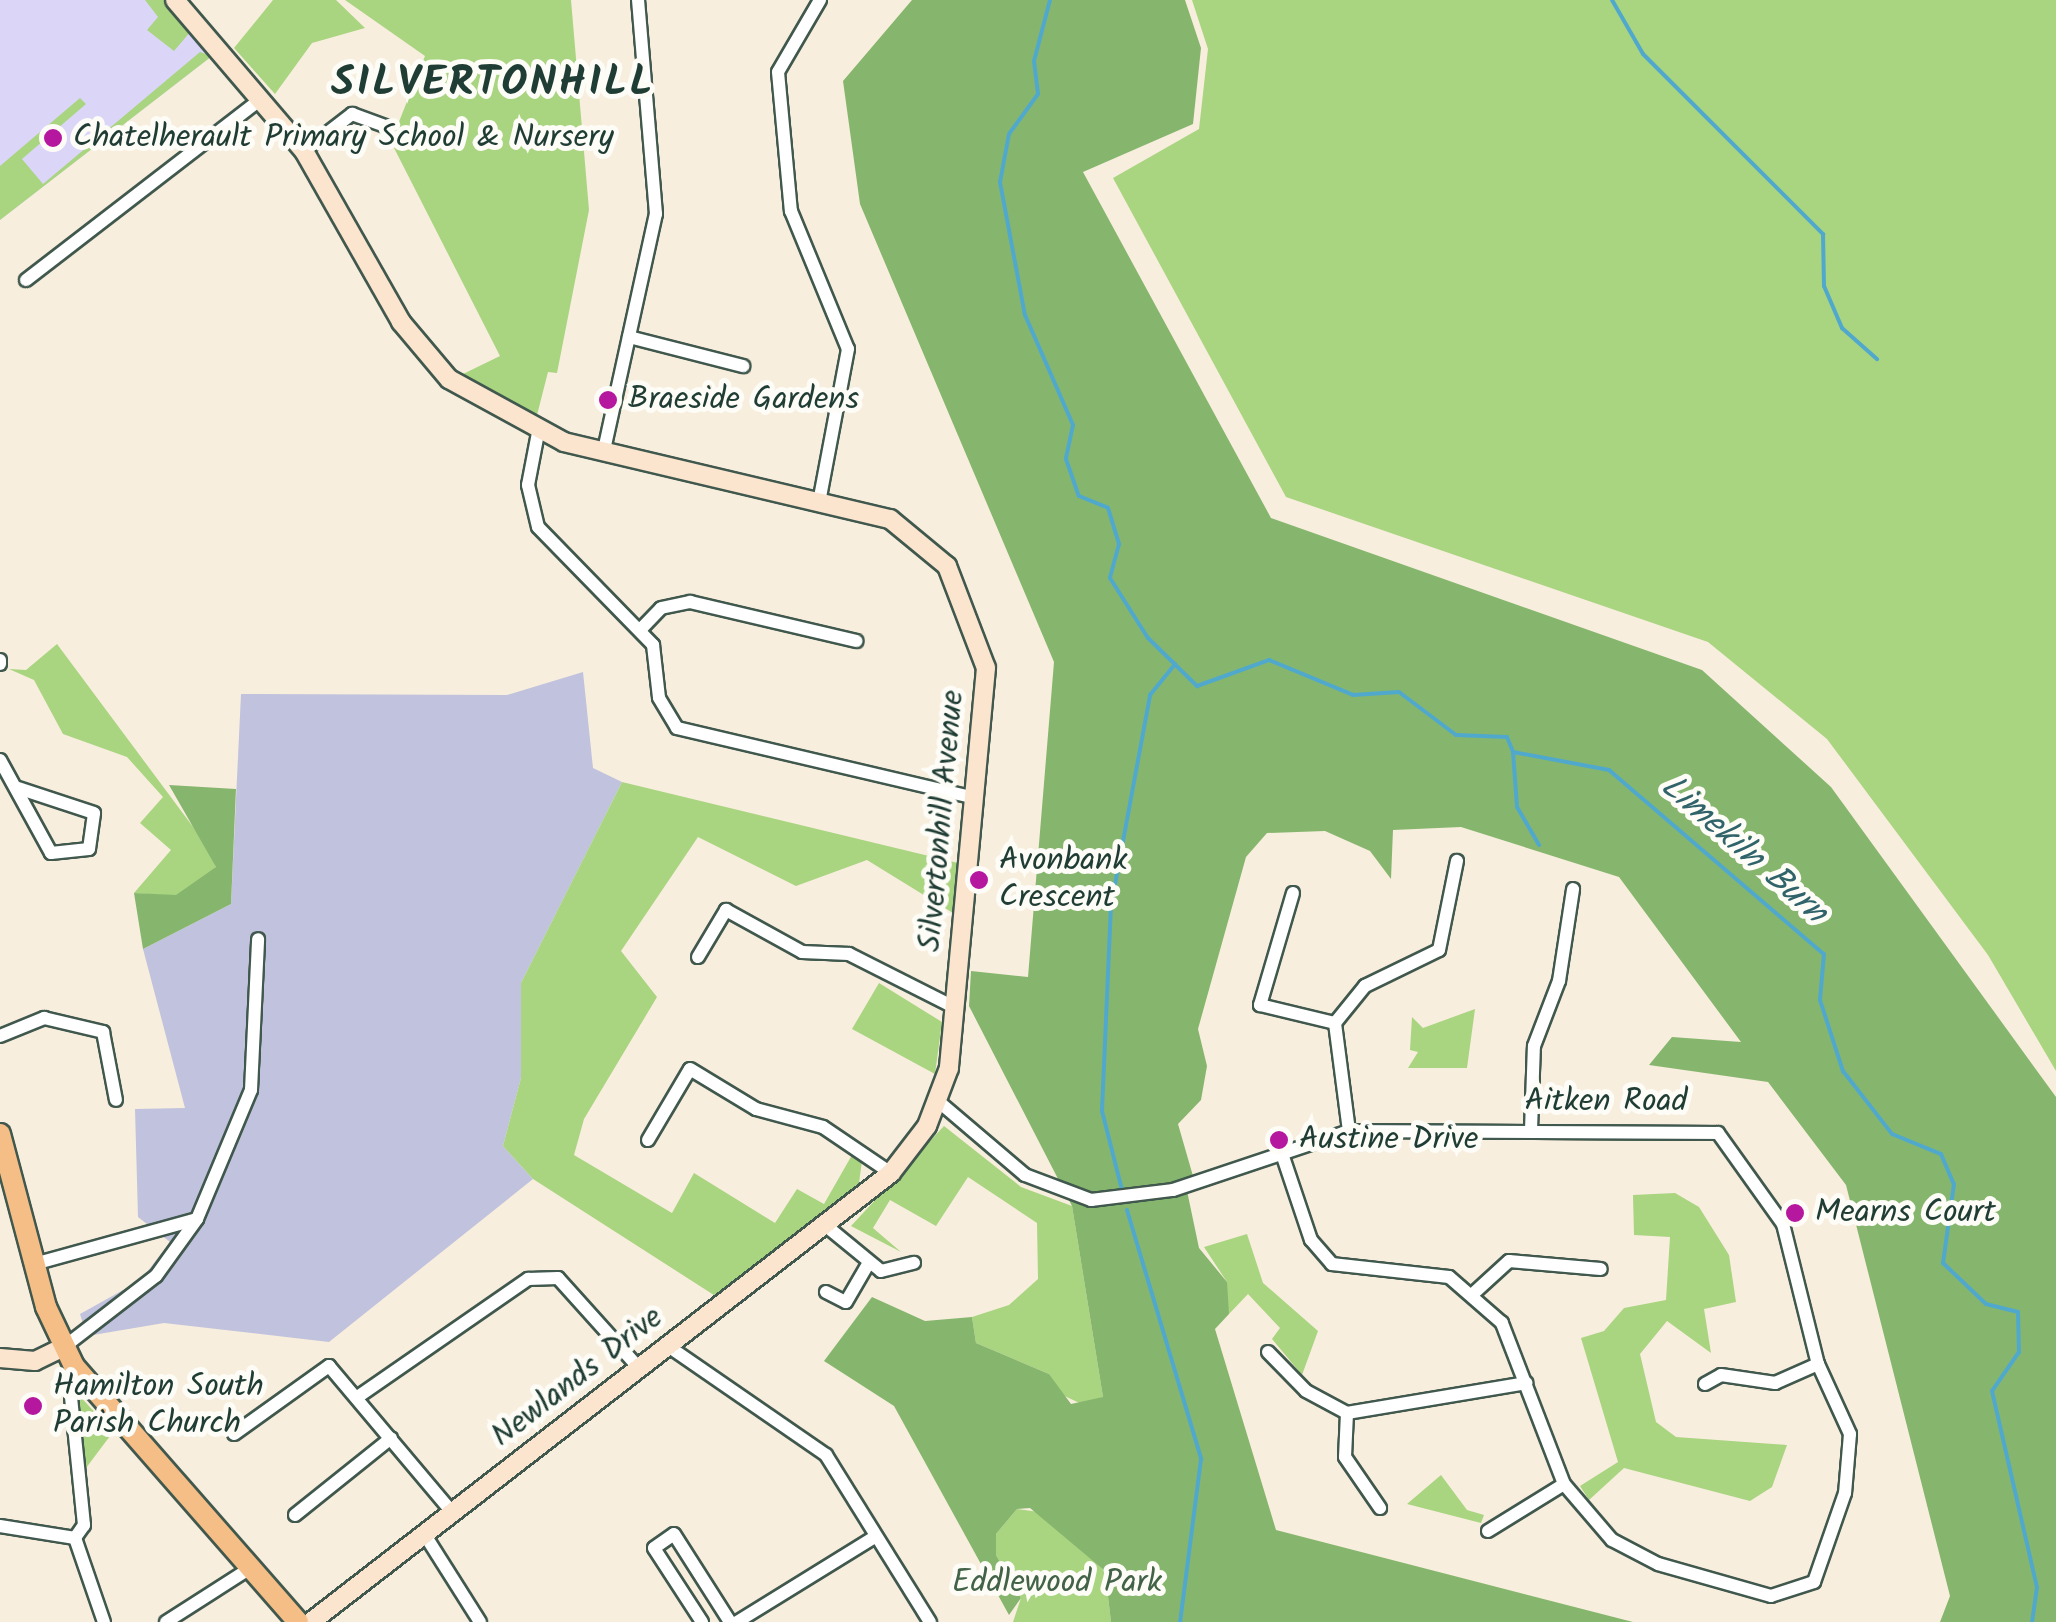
<!DOCTYPE html>
<style>
body{margin:0}
#map{position:relative;width:2056px;height:1622px;overflow:hidden;background:#f8eedd;font-family:Kalam,sans-serif}
div>[style]{position:absolute}
[style*='--x']{left:calc(var(--x)*1px);top:calc(var(--y)*1px);width:calc(var(--w)*1px);rotate:calc(var(--a)*1deg)}
.built>*{inset:0;background:#dbd6f7}
.industrial>*{inset:0;background:#c1c2dd}
.green>*{inset:0;background:#a9d480}
.forest>*{inset:0;background:#86b66e}
.stream>*{height:4px;margin:-2px;padding:0 2px;transform-origin:2px;border-radius:2px;background:#50a9cd}
.roads{filter:drop-shadow(2px 0 #40584d) drop-shadow(-2px 0 #40584d) drop-shadow(0 2px #40584d) drop-shadow(0 -2px #40584d)}
.street>*{height:12px;margin:-6px;padding:0 6px;transform-origin:6px;border-radius:6px;background:#fff}
.secondary>*{height:18px;margin:-9px;padding:0 9px;transform-origin:9px;border-radius:9px;background:#fbe5cf}
.primary>*{height:20px;margin:-10px;padding:0 10px;transform-origin:10px;border-radius:10px;background:#f6be87}
.dots>*{width:28px;height:28px;translate:-50% -50%;box-sizing:border-box;border:5px solid #fdfcf7;border-radius:50%}
span{translate:-50% -50%;white-space:nowrap;text-align:center;line-height:1.15;-webkit-text-stroke:10px #fdfcf7;paint-order:stroke}
.poi-label{font-size:32px;color:#1f3d34}
.left{translate:0 -50%;text-align:left}
.street-label{font-size:32px;color:#1f3d34}
.park-label{font-size:32px;color:#426347}
.water-label{font-size:35px;color:#30636a;font-style:italic}
.district-label{font-size:42px;color:#1f3d34;font-weight:700;letter-spacing:2.5px}
</style>
<div id="map">
<div class="built">
<i style="clip-path:polygon(0 0,164px 0,212px 56px,0 220px)"></i>
</div>
<div class="industrial">
<i style="clip-path:polygon(583px 672px,593px 768px,622px 782px,521px 983px,521px 1078px,503px 1146px,533px 1179px,329px 1342px,164px 1323px,87px 1336px,80px 1314px,141px 1280px,170px 1242px,138px 1217px,135px 1109px,185px 1108px,143px 949px,231px 904px,241px 694px,507px 695px)"></i>
</div>
<div class="green">
<i style="clip-path:polygon(145px 0,164px 0,191px 31px,174px 51px,147px 30px,158px 17px)"></i>
<i style="clip-path:polygon(273px 0,336px 0,365px 28px,312px 43px,275px 94px,234px 48px)"></i>
<i style="clip-path:polygon(345px 0,571px 0,589px 210px,557px 373px,548px 372px,536px 419px,461px 375px,500px 356px,391px 142px,425px 56px)"></i>
<i style="clip-path:polygon(1192px 0,2056px 0,2056px 1071px,1988px 955px,1827px 739px,1708px 642px,1286px 497px,1113px 178px,1199px 129px,1208px 49px)"></i>
<i style="clip-path:polygon(200px 52px,212px 56px,0 220px,0 166px,80px 98px,86px 104px,22px 159px,43px 184px)"></i>
<i style="clip-path:polygon(57px 644px,208px 847px,216px 867px,205px 880px,176px 896px,134px 893px,171px 850px,140px 823px,163px 797px,127px 757px,63px 734px,34px 680px,9px 669px,26px 670px)"></i>
<i style="clip-path:polygon(622px 782px,958px 863px,953px 913px,867px 860px,796px 886px,698px 837px,621px 951px,657px 997px,584px 1119px,574px 1155px,672px 1213px,694px 1173px,775px 1223px,797px 1189px,824px 1204px,852px 1155px,862px 1161px,859px 1183px,717px 1297px,533px 1179px,503px 1146px,521px 1078px,521px 983px)"></i>
<i style="clip-path:polygon(879px 983px,942px 1022px,935px 1074px,852px 1029px)"></i>
<i style="clip-path:polygon(1475px 1009px,1467px 1068px,1408px 1068px,1418px 1052px,1410px 1050px,1412px 1017px,1423px 1028px)"></i>
<i style="clip-path:polygon(944px 1126px,1021px 1187px,1072px 1206px,1103px 1397px,1088px 1407px,1056px 1392px,1049px 1374px,976px 1343px,972px 1317px,1009px 1305px,1038px 1279px,1037px 1223px,968px 1177px,936px 1226px,890px 1200px,873px 1228px,901px 1252px,851px 1226px)"></i>
<i style="clip-path:polygon(1675px 1193px,1699px 1207px,1729px 1255px,1736px 1302px,1704px 1309px,1711px 1353px,1667px 1321px,1640px 1354px,1656px 1422px,1676px 1437px,1787px 1445px,1772px 1487px,1750px 1501px,1624px 1468px,1589px 1500px,1580px 1486px,1618px 1462px,1581px 1338px,1604px 1331px,1624px 1308px,1666px 1300px,1670px 1237px,1634px 1235px,1633px 1195px)"></i>
<i style="clip-path:polygon(1247px 1234px,1263px 1283px,1318px 1331px,1302px 1375px,1272px 1339px,1280px 1328px,1248px 1294px,1229px 1314px,1222px 1299px,1227px 1282px,1204px 1247px)"></i>
<i style="clip-path:polygon(63px 1378px,113px 1432px,86px 1468px,77px 1399px)"></i>
<i style="clip-path:polygon(1441px 1475px,1467px 1510px,1484px 1515px,1481px 1523px,1407px 1504px)"></i>
<i style="clip-path:polygon(1017px 1509px,1039px 1512px,1105px 1571px,1111px 1622px,1013px 1622px,1021px 1598px,996px 1555px,996px 1534px)"></i>
</div>
<div class="forest">
<i style="clip-path:polygon(912px 0,1185px 0,1201px 48px,1193px 124px,1083px 172px,1271px 518px,1702px 670px,1831px 787px,2056px 1097px,2056px 1622px,1940px 1622px,1950px 1596px,1846px 1185px,1768px 1082px,1649px 1065px,1672px 1037px,1741px 1042px,1619px 877px,1461px 827px,1393px 830px,1391px 879px,1370px 851px,1325px 831px,1267px 833px,1246px 857px,1198px 1029px,1207px 1066px,1201px 1100px,1178px 1124px,1195px 1183px,1186px 1186px,1199px 1248px,1227px 1282px,1229px 1314px,1215px 1329px,1276px 1530px,1633px 1622px,1111px 1622px,1105px 1571px,1030px 1508px,1017px 1509px,996px 1534px,996px 1555px,1021px 1598px,1009px 1615px,894px 1406px,824px 1361px,872px 1297px,925px 1321px,972px 1317px,976px 1343px,1049px 1374px,1071px 1404px,1103px 1397px,1072px 1206px,969px 1006px,971px 971px,1028px 977px,1054px 662px,860px 204px,843px 81px)"></i>
<i style="clip-path:polygon(169px 785px,236px 789px,231px 904px,143px 949px,134px 893px,176px 895px,216px 867px)"></i>
</div>
<div class="stream">
<i style="--x:1050;--y:0;--w:63;--a:104.7"></i>
<i style="--x:1034;--y:61;--w:33;--a:83"></i>
<i style="--x:1038;--y:94;--w:49;--a:125.9"></i>
<i style="--x:1009;--y:134;--w:49;--a:100.6"></i>
<i style="--x:1000;--y:182;--w:135;--a:79.4"></i>
<i style="--x:1025;--y:315;--w:120;--a:66.4"></i>
<i style="--x:1073;--y:425;--w:35;--a:102"></i>
<i style="--x:1066;--y:459;--w:39;--a:71"></i>
<i style="--x:1079;--y:496;--w:31;--a:22"></i>
<i style="--x:1108;--y:508;--w:38;--a:73"></i>
<i style="--x:1119;--y:544;--w:35;--a:105"></i>
<i style="--x:1110;--y:578;--w:71;--a:57.7"></i>
<i style="--x:1148;--y:638;--w:69;--a:44.4"></i>
<i style="--x:1197;--y:686;--w:77;--a:-19.9"></i>
<i style="--x:1269;--y:660;--w:91;--a:22.6"></i>
<i style="--x:1353;--y:695;--w:46;--a:-3.7"></i>
<i style="--x:1399;--y:692;--w:71;--a:37"></i>
<i style="--x:1456;--y:735;--w:51;--a:2.2"></i>
<i style="--x:1507;--y:737;--w:16;--a:68"></i>
<i style="--x:1513;--y:752;--w:98;--a:10.6"></i>
<i style="--x:1609;--y:770;--w:283;--a:40.6"></i>
<i style="--x:1824;--y:954;--w:46;--a:95"></i>
<i style="--x:1820;--y:1000;--w:75;--a:72.1"></i>
<i style="--x:1843;--y:1071;--w:80;--a:52.1"></i>
<i style="--x:1892;--y:1134;--w:53;--a:22.2"></i>
<i style="--x:1941;--y:1154;--w:33;--a:67"></i>
<i style="--x:1954;--y:1184;--w:80;--a:97.9"></i>
<i style="--x:1943;--y:1263;--w:59;--a:43.6"></i>
<i style="--x:1986;--y:1304;--w:33;--a:14"></i>
<i style="--x:2018;--y:1312;--w:40;--a:88.6"></i>
<i style="--x:2019;--y:1352;--w:47;--a:124.7"></i>
<i style="--x:1992;--y:1391;--w:201;--a:77.1"></i>
<i style="--x:2037;--y:1587;--w:35;--a:98"></i>
<i style="--x:1612;--y:0;--w:62;--a:60.1"></i>
<i style="--x:1643;--y:54;--w:255;--a:45"></i>
<i style="--x:1823;--y:234;--w:52;--a:88.9"></i>
<i style="--x:1824;--y:286;--w:46;--a:66.8"></i>
<i style="--x:1842;--y:328;--w:47;--a:41.5"></i>
<i style="--x:1513;--y:752;--w:55;--a:85.8"></i>
<i style="--x:1517;--y:807;--w:44;--a:59.9"></i>
<i style="--x:1122;--y:1190;--w:81;--a:-104.2"></i>
<i style="--x:1102;--y:1111;--w:205;--a:-87.5"></i>
<i style="--x:1111;--y:906;--w:215;--a:-79.5"></i>
<i style="--x:1150;--y:695;--w:40;--a:-51"></i>
<i style="--x:1127;--y:1210;--w:260;--a:73.4"></i>
<i style="--x:1201;--y:1459;--w:164;--a:97.3"></i>
</div>
<div class="roads">
<div class="street">
<i style="--x:820;--y:0;--w:83;--a:120.3"></i>
<i style="--x:778;--y:72;--w:140;--a:84.7"></i>
<i style="--x:791;--y:211;--w:149;--a:67.6"></i>
<i style="--x:848;--y:349;--w:151;--a:100.7"></i>
<i style="--x:304;--y:151;--w:61;--a:-37.6"></i>
<i style="--x:352;--y:114;--w:37;--a:20"></i>
<i style="--x:26;--y:280;--w:295;--a:-37.6"></i>
<i style="--x:629;--y:337;--w:118;--a:14.3"></i>
<i style="--x:538;--y:433;--w:53;--a:100.9"></i>
<i style="--x:528;--y:485;--w:43;--a:76.6"></i>
<i style="--x:538;--y:527;--w:165;--a:45.7"></i>
<i style="--x:653;--y:645;--w:53;--a:83.5"></i>
<i style="--x:659;--y:698;--w:35;--a:59"></i>
<i style="--x:677;--y:728;--w:307;--a:13.2"></i>
<i style="--x:604;--y:450;--w:242;--a:-77.6"></i>
<i style="--x:656;--y:214;--w:215;--a:-94.8"></i>
<i style="--x:640;--y:630;--w:30;--a:-46"></i>
<i style="--x:661;--y:608;--w:30;--a:-12"></i>
<i style="--x:690;--y:602;--w:171;--a:13.2"></i>
<i style="--x:0;--y:660;--w:4;--a:90"></i>
<i style="--x:0;--y:760;--w:106;--a:61.3"></i>
<i style="--x:51;--y:853;--w:38;--a:-6"></i>
<i style="--x:89;--y:849;--w:36;--a:-82"></i>
<i style="--x:94;--y:813;--w:80;--a:-161.8"></i>
<i style="--x:1293;--y:893;--w:117;--a:106.4"></i>
<i style="--x:1260;--y:1005;--w:77;--a:13.5"></i>
<i style="--x:698;--y:957;--w:55;--a:-59.2"></i>
<i style="--x:726;--y:910;--w:87;--a:28.9"></i>
<i style="--x:802;--y:952;--w:47;--a:2.4"></i>
<i style="--x:849;--y:954;--w:120;--a:26.8"></i>
<i style="--x:0;--y:1036;--w:48;--a:-22.2"></i>
<i style="--x:44;--y:1018;--w:61;--a:13.3"></i>
<i style="--x:103;--y:1032;--w:69;--a:79.2"></i>
<i style="--x:938;--y:1101;--w:114;--a:40.4"></i>
<i style="--x:1025;--y:1175;--w:71;--a:20.7"></i>
<i style="--x:1091;--y:1200;--w:83;--a:-7"></i>
<i style="--x:1173;--y:1190;--w:186;--a:-18.5"></i>
<i style="--x:1349;--y:1131;--w:369;--a:0.3"></i>
<i style="--x:1718;--y:1133;--w:112;--a:54.5"></i>
<i style="--x:1783;--y:1224;--w:144;--a:76"></i>
<i style="--x:1818;--y:1364;--w:77;--a:65.4"></i>
<i style="--x:1850;--y:1434;--w:59;--a:94.8"></i>
<i style="--x:1845;--y:1493;--w:94;--a:109.2"></i>
<i style="--x:1814;--y:1582;--w:45;--a:162"></i>
<i style="--x:1771;--y:1596;--w:117;--a:-164.2"></i>
<i style="--x:1658;--y:1564;--w:52;--a:-152.4"></i>
<i style="--x:1612;--y:1540;--w:74;--a:-130.6"></i>
<i style="--x:1564;--y:1484;--w:173;--a:-111.1"></i>
<i style="--x:1502;--y:1323;--w:70;--a:-139"></i>
<i style="--x:1449;--y:1277;--w:118;--a:-173.7"></i>
<i style="--x:1332;--y:1264;--w:32;--a:-131"></i>
<i style="--x:1311;--y:1240;--w:91;--a:-108.6"></i>
<i style="--x:1531;--y:1130;--w:84;--a:-88"></i>
<i style="--x:1534;--y:1046;--w:70;--a:-69"></i>
<i style="--x:1559;--y:981;--w:93;--a:-81.3"></i>
<i style="--x:1349;--y:1131;--w:109;--a:-97.4"></i>
<i style="--x:1335;--y:1023;--w:48;--a:-51"></i>
<i style="--x:1365;--y:986;--w:82;--a:-25.9"></i>
<i style="--x:1439;--y:950;--w:91;--a:-78.6"></i>
<i style="--x:648;--y:1140;--w:82;--a:-59.4"></i>
<i style="--x:690;--y:1069;--w:77;--a:31.2"></i>
<i style="--x:756;--y:1109;--w:69;--a:15"></i>
<i style="--x:823;--y:1127;--w:82;--a:34.1"></i>
<i style="--x:825;--y:1225;--w:72;--a:39.4"></i>
<i style="--x:881;--y:1271;--w:34;--a:-14"></i>
<i style="--x:34;--y:1264;--w:169;--a:-15.4"></i>
<i style="--x:826;--y:1292;--w:22;--a:27"></i>
<i style="--x:846;--y:1302;--w:44;--a:-59.9"></i>
<i style="--x:1475;--y:1292;--w:46;--a:-42.4"></i>
<i style="--x:1509;--y:1261;--w:92;--a:5"></i>
<i style="--x:668;--y:1346;--w:192;--a:34.6"></i>
<i style="--x:826;--y:1455;--w:197;--a:58.1"></i>
<i style="--x:64;--y:1347;--w:116;--a:-37.7"></i>
<i style="--x:156;--y:1276;--w:70;--a:-54.3"></i>
<i style="--x:197;--y:1219;--w:140;--a:-67.3"></i>
<i style="--x:251;--y:1090;--w:151;--a:-87.3"></i>
<i style="--x:1268;--y:1352;--w:54;--a:45.7"></i>
<i style="--x:1306;--y:1391;--w:47;--a:28.2"></i>
<i style="--x:1347;--y:1413;--w:182;--a:-9.5"></i>
<i style="--x:1705;--y:1384;--w:18;--a:-29"></i>
<i style="--x:1721;--y:1375;--w:55;--a:8.4"></i>
<i style="--x:1775;--y:1383;--w:47;--a:-23.8"></i>
<i style="--x:359;--y:1396;--w:206;--a:-34.7"></i>
<i style="--x:528;--y:1279;--w:30;--a:-2"></i>
<i style="--x:558;--y:1278;--w:122;--a:48"></i>
<i style="--x:71;--y:1397;--w:129;--a:84.2"></i>
<i style="--x:84;--y:1525;--w:16;--a:125"></i>
<i style="--x:1347;--y:1413;--w:44;--a:92.6"></i>
<i style="--x:1345;--y:1457;--w:62;--a:55.5"></i>
<i style="--x:234;--y:1434;--w:117;--a:-35.6"></i>
<i style="--x:329;--y:1366;--w:192;--a:49.9"></i>
<i style="--x:295;--y:1515;--w:123;--a:-38.7"></i>
<i style="--x:0;--y:1526;--w:76;--a:9.1"></i>
<i style="--x:75;--y:1538;--w:89;--a:71"></i>
<i style="--x:1488;--y:1531;--w:89;--a:-31.7"></i>
<i style="--x:425;--y:1535;--w:103;--a:57.7"></i>
<i style="--x:166;--y:1622;--w:102;--a:-32.6"></i>
<i style="--x:702;--y:1622;--w:88;--a:-123"></i>
<i style="--x:654;--y:1548;--w:24;--a:-35"></i>
<i style="--x:674;--y:1534;--w:104;--a:57.5"></i>
<i style="--x:737;--y:1622;--w:163;--a:-31.7"></i>
</div>
<div class="secondary">
<i style="--x:175;--y:0;--w:199;--a:49.5"></i>
<i style="--x:304;--y:151;--w:197;--a:60.4"></i>
<i style="--x:401;--y:322;--w:75;--a:49.9"></i>
<i style="--x:449;--y:379;--w:131;--a:28.7"></i>
<i style="--x:564;--y:442;--w:335;--a:13.3"></i>
<i style="--x:890;--y:519;--w:74;--a:39.5"></i>
<i style="--x:947;--y:566;--w:109;--a:69.1"></i>
<i style="--x:986;--y:668;--w:402;--a:95.3"></i>
<i style="--x:949;--y:1068;--w:62;--a:110.8"></i>
<i style="--x:927;--y:1126;--w:59;--a:127.5"></i>
<i style="--x:891;--y:1173;--w:733;--a:142.26"></i>
<i style="--x:0;--y:1358;--w:35;--a:5"></i>
<i style="--x:35;--y:1361;--w:32;--a:-26"></i>
</div>
<div class="primary">
<i style="--x:0;--y:1134;--w:179;--a:75.1"></i>
<i style="--x:46;--y:1307;--w:65;--a:64.6"></i>
<i style="--x:74;--y:1366;--w:340;--a:48.8"></i>
</div>
</div>
<div class="dots">
<i style="left:53px;top:138px;background:#b5179e"></i>
<i style="left:608px;top:400px;background:#b5179e"></i>
<i style="left:979px;top:880px;background:#b5179e"></i>
<i style="left:1279px;top:1140px;background:#b5179e"></i>
<i style="left:1795px;top:1213px;background:#b5179e"></i>
<i style="left:33px;top:1406px;background:#b5179e"></i>
</div>
<div class="poi-label">
<span class="left" style="left:73px;top:138px">Chatelherault Primary School &amp; Nursery</span>
<span class="left" style="left:628px;top:400px">Braeside Gardens</span>
<span class="left" style="left:999px;top:880px">Avonbank<br>Crescent</span>
<span class="left" style="left:1299px;top:1140px">Austine Drive</span>
<span class="left" style="left:1815px;top:1213px">Mearns Court</span>
<span class="left" style="left:53px;top:1406px">Hamilton South<br>Parish Church</span>
</div>
<div class="street-label">
<span style="left:943px;top:821px;rotate:-85deg">Silvertonhill Avenue</span>
<span style="left:1606px;top:1102px">Aitken Road</span>
<span style="left:578px;top:1378px;rotate:-38deg">Newlands Drive</span>
</div>
<div class="park-label">
<span style="left:1057px;top:1583px">Eddlewood Park</span>
</div>
<div class="water-label">
<span style="left:1743px;top:850px;rotate:41deg">Limekiln Burn</span>
</div>
<div class="district-label">
<span style="left:493px;top:84px">SILVERTONHILL</span>
</div>
</div>
